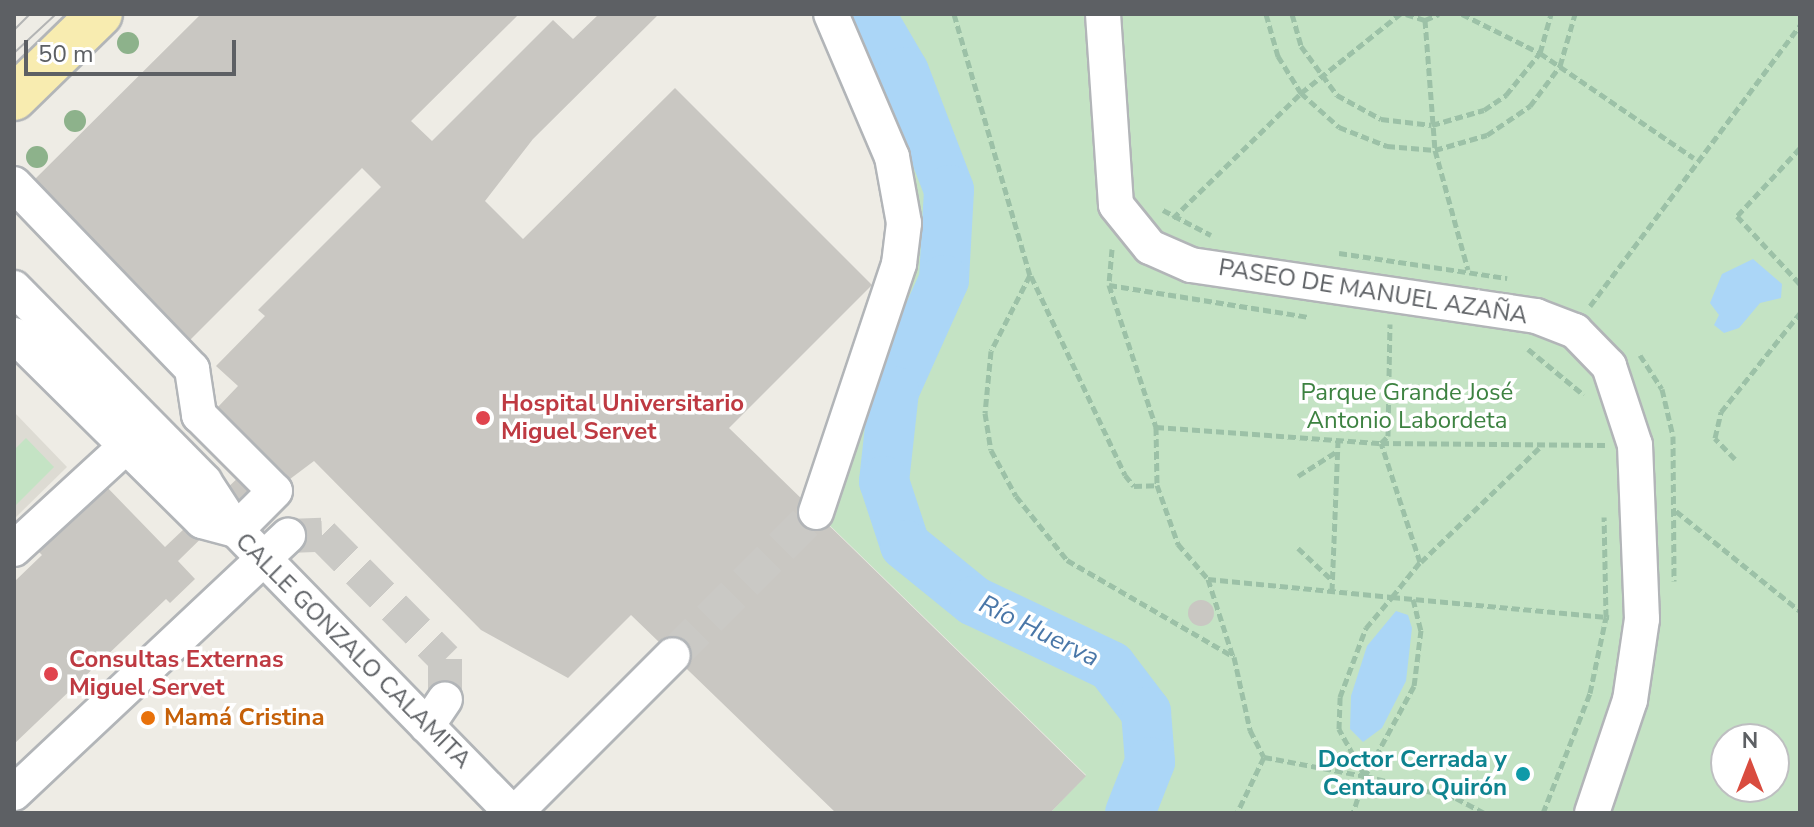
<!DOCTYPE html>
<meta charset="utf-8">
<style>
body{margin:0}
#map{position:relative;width:1814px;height:827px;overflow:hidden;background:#eeece5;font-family:"Nunito Sans",sans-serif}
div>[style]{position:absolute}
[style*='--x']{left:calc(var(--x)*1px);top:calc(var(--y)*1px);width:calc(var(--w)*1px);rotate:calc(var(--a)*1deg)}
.education>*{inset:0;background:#dddbd3}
.green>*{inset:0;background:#c4e3c4}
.water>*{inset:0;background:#abd6f7}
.river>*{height:50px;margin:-25px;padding:0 25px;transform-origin:25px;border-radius:25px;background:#abd6f7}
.building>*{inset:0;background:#c9c7c2}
.round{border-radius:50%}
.minor-tunnel>*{height:34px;margin-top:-17px;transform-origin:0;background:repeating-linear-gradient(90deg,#cac9c5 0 34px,transparent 0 51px)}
.path>*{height:5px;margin-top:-2.5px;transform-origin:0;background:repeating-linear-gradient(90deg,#9cc1a7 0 8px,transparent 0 12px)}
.roads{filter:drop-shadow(2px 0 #b2b5b8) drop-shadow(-2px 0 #b2b5b8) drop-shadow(0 2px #b2b5b8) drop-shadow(0 -2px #b2b5b8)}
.minor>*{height:34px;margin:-17px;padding:0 17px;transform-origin:17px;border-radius:17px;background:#fff}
.major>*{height:44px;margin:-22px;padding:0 22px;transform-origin:22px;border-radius:22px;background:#f8ecb0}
.tram>*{height:2px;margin:-1px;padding:0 1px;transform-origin:1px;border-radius:1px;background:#b3b4b4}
.trees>*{width:22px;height:22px;margin:-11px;border-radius:50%;background:#8db28b}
.dots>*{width:22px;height:22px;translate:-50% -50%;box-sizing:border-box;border:4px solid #fff;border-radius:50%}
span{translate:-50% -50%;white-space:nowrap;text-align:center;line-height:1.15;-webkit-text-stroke:7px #fff;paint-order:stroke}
.street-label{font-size:24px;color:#5d6064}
.park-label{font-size:24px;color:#3d8241}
.health-label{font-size:24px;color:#be3a42;font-weight:700}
.left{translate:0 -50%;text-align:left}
.food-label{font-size:24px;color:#c56008;font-weight:700}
.culture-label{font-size:24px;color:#0d838f;font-weight:700}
.right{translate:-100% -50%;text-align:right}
.water-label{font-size:26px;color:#4a77a8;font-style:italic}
.frame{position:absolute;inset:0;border:16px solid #5d6064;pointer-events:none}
.north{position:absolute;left:1710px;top:723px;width:80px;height:80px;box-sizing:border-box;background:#fff;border:2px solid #bebfc1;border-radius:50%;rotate:0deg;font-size:22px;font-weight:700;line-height:32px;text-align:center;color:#5d6064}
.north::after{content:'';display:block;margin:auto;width:28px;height:36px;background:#d94c3f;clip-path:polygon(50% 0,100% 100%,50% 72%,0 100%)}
.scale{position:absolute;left:24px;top:40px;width:212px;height:36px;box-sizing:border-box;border:4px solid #5d6064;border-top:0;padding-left:10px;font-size:24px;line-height:28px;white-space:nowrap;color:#5d6064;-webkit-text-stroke:6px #fff;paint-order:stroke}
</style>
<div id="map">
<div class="education">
<i style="clip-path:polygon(14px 412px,67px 467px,14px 519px)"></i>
</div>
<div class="green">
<i style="clip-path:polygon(evenodd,831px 14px,1800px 14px,1800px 813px,1050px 813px,1086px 775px,816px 512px,904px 223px,831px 14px,1726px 739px,1774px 739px,1774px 787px,1726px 787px,1726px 739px)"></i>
<i style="clip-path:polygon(26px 438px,54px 467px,14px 507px,14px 450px)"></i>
</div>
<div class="water">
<i style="clip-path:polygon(1753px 259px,1782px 284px,1781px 298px,1760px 303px,1739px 328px,1724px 333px,1714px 325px,1719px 315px,1710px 303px,1722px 274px)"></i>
<i style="clip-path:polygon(1396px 611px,1408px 615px,1412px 628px,1406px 681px,1382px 728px,1363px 742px,1350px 729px,1351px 696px,1367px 646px)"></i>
</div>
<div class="river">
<i style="--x:870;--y:14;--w:67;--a:59.6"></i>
<i style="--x:904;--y:72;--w:126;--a:69.1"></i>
<i style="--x:949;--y:190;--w:90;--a:93.2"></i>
<i style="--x:944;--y:280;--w:122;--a:114.2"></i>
<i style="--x:894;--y:391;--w:91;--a:96.3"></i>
<i style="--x:884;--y:481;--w:67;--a:71.8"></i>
<i style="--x:905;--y:545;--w:89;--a:39.1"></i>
<i style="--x:974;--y:601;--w:152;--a:25.4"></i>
<i style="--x:1111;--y:666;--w:58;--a:52.7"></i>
<i style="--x:1146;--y:712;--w:50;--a:85.4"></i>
<i style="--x:1150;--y:762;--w:55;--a:111.4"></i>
</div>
<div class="building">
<i style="clip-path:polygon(201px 14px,519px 14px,411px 121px,432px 141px,553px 20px,573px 39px,599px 14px,659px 14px,533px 139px,485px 201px,523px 239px,675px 88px,872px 285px,729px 428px,1086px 776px,1050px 813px,836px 813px,631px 615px,568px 678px,481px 630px,314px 461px,290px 479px,275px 466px,178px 561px,195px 579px,170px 603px,166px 599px,14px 744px,14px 582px,42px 555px,33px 546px,101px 481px,165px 547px,263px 454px,217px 408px,238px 386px,216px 366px,265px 316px,258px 310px,381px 187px,362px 168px,188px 342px,30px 184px)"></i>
<i class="round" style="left:1188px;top:600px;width:26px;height:26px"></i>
</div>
<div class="minor-tunnel">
<i style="--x:288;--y:536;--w:34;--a:-2"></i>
<i style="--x:322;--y:535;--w:175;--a:45.2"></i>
<i style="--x:445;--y:659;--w:40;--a:90"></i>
<i style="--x:673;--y:655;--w:202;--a:-45"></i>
</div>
<div class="path">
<i style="--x:954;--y:14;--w:272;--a:73.8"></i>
<i style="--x:1030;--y:275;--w:85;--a:117.2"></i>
<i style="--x:991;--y:351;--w:62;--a:95.5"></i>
<i style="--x:985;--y:413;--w:37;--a:81"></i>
<i style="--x:991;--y:450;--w:52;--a:61.5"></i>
<i style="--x:1016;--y:496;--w:82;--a:51.4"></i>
<i style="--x:1067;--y:560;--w:193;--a:30.1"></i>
<i style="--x:1234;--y:657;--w:75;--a:77.6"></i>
<i style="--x:1250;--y:730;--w:30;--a:63"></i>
<i style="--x:1264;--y:757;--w:62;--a:115.7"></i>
<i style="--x:1266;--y:14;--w:44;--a:74.1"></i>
<i style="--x:1278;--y:56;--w:44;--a:58.1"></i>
<i style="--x:1301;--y:93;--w:51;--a:41.8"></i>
<i style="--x:1339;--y:127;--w:52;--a:21.6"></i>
<i style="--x:1387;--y:146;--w:48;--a:4.8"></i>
<i style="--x:1435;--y:150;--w:54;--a:-16.1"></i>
<i style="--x:1487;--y:135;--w:52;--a:-34"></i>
<i style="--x:1530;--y:106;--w:50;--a:-53.1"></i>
<i style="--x:1560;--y:66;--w:54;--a:-73.9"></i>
<i style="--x:1292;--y:14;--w:33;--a:74"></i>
<i style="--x:1301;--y:46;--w:61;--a:53.7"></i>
<i style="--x:1337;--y:95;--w:50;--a:28.6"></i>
<i style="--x:1381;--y:119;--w:51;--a:6.7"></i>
<i style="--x:1432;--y:125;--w:54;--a:-16.1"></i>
<i style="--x:1484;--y:110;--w:27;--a:-34"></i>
<i style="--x:1506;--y:95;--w:54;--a:-51"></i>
<i style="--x:1540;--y:53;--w:41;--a:-74.2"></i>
<i style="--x:1406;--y:14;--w:20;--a:18"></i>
<i style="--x:1425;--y:20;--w:15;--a:-23"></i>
<i style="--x:1462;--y:14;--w:87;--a:26.6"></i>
<i style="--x:1540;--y:53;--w:186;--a:34.3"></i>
<i style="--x:1425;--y:20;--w:130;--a:85.6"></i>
<i style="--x:1435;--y:150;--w:124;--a:74.6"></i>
<i style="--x:1800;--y:148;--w:93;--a:132.8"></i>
<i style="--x:1737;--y:216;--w:93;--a:47.2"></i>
<i style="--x:1163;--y:210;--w:54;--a:27.5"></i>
<i style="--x:1173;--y:218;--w:179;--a:-44.3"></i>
<i style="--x:1301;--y:93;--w:127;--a:-38.6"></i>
<i style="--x:1112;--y:249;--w:36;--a:95"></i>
<i style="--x:1109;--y:285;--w:150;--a:71.7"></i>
<i style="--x:1156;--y:427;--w:58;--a:89"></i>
<i style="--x:1157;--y:485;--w:63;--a:70.4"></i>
<i style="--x:1178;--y:544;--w:46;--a:49.4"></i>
<i style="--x:1208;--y:579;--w:82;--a:72.2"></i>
<i style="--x:1339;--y:253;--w:170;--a:8.5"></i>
<i style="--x:1031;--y:276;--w:220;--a:64.7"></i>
<i style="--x:1125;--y:475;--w:14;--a:51"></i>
<i style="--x:1134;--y:486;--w:23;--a:-2"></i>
<i style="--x:1109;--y:285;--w:203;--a:9.1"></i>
<i style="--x:1590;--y:306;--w:351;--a:-53.2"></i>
<i style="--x:1528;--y:349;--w:72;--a:39.4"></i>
<i style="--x:1640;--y:355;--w:40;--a:57.1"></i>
<i style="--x:1662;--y:389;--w:48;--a:76.8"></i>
<i style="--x:1673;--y:436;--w:145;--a:89.6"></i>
<i style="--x:1156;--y:427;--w:226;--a:4.1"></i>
<i style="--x:1381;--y:443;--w:10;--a:-45"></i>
<i style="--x:1388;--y:436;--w:112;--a:-89"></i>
<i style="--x:1735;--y:459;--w:29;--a:-134"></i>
<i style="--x:1715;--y:438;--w:27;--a:-77"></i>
<i style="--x:1721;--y:412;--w:127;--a:-51.4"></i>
<i style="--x:1298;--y:476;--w:45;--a:-32.3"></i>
<i style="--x:1676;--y:511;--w:159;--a:38.9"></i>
<i style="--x:1298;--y:548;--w:45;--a:43.2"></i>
<i style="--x:1421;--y:562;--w:165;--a:-44"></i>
<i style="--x:1208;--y:579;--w:185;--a:5.6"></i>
<i style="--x:1392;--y:597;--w:45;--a:-51.3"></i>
<i style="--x:1420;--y:562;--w:125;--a:-108.1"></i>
<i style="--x:1381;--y:443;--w:225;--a:0.5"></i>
<i style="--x:1332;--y:591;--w:152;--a:-87.7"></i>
<i style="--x:1413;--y:599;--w:32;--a:76"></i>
<i style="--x:1421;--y:630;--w:56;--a:97.1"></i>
<i style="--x:1414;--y:686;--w:102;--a:118.6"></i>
<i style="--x:1365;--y:776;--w:54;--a:-119"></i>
<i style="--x:1339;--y:729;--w:32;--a:-88"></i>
<i style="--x:1340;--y:697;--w:74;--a:-69.4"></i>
<i style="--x:1366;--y:628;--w:40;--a:-50"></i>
<i style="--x:1392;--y:597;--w:218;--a:5.3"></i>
<i style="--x:1264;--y:757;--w:103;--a:10.7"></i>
<i style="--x:1365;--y:776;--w:39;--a:108"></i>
<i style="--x:1365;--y:776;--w:94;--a:13.6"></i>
<i style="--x:1456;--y:798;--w:32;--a:28"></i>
<i style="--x:1543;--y:813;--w:129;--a:-68.6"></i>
<i style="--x:1590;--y:693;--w:78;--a:-78.1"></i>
<i style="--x:1606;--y:617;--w:100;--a:-91.1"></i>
</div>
<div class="roads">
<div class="minor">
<i style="--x:1103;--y:14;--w:191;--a:86.1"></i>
<i style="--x:1116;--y:205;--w:54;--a:51"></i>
<i style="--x:1150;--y:247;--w:45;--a:23.7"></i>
<i style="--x:1191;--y:265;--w:349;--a:8.4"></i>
<i style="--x:1536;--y:316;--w:42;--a:21"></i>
<i style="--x:1575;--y:331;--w:49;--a:45.8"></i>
<i style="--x:1609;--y:366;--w:83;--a:71.8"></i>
<i style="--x:1635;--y:445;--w:174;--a:87.7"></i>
<i style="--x:1642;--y:619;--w:82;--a:98.4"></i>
<i style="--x:1630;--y:700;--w:119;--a:108.6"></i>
<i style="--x:14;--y:184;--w:257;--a:46.1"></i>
<i style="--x:192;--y:369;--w:47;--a:81.3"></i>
<i style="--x:199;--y:415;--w:107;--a:45"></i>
<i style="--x:275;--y:491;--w:55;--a:135"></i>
<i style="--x:14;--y:288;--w:271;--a:45.4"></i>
<i style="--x:204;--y:481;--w:59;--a:56.9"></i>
<i style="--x:14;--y:335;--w:264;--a:44.7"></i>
<i style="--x:202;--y:521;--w:35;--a:15"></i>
<i style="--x:236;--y:530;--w:395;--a:45.7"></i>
<i style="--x:816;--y:512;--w:262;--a:-71.5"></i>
<i style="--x:899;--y:264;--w:41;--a:-83"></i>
<i style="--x:904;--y:223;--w:67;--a:-100.3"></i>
<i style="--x:892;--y:157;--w:155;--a:-113.1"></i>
<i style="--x:14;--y:549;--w:149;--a:-42.6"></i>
<i style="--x:427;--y:726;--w:32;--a:-56"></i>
<i style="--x:14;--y:793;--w:376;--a:-43.2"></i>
<i style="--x:515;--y:813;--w:223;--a:-45"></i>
</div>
<div class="major">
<i style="--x:14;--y:98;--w:120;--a:-44.3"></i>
</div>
</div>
<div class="tram">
<i style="--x:14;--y:30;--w:23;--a:-45"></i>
<i style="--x:14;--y:53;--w:57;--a:-42.9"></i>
</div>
<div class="trees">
<i style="left:128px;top:43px"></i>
<i style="left:75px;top:121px"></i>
<i style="left:37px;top:157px"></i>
</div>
<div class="dots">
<i style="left:483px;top:418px;background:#e0444e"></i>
<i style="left:51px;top:674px;background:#e0444e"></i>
<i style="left:148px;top:718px;background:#e8710a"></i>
<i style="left:1523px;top:774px;background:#0f9aa8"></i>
</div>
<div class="street-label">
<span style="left:1373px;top:292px;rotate:9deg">PASEO DE MANUEL AZAÑA</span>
<span style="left:353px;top:651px;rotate:45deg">CALLE GONZALO CALAMITA</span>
</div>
<div class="park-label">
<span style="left:1407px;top:407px">Parque Grande José<br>Antonio Labordeta</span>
</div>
<div class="health-label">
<span class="left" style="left:501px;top:418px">Hospital Universitario<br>Miguel Servet</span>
<span class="left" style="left:69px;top:674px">Consultas Externas<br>Miguel Servet</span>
</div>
<div class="food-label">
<span class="left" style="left:164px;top:718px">Mamá Cristina</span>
</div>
<div class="culture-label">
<span class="right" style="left:1507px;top:774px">Doctor Cerrada y<br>Centauro Quirón</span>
</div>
<div class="water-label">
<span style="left:1039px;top:631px;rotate:26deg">Río Huerva</span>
</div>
<div class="frame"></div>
<div class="north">N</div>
<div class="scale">50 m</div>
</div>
